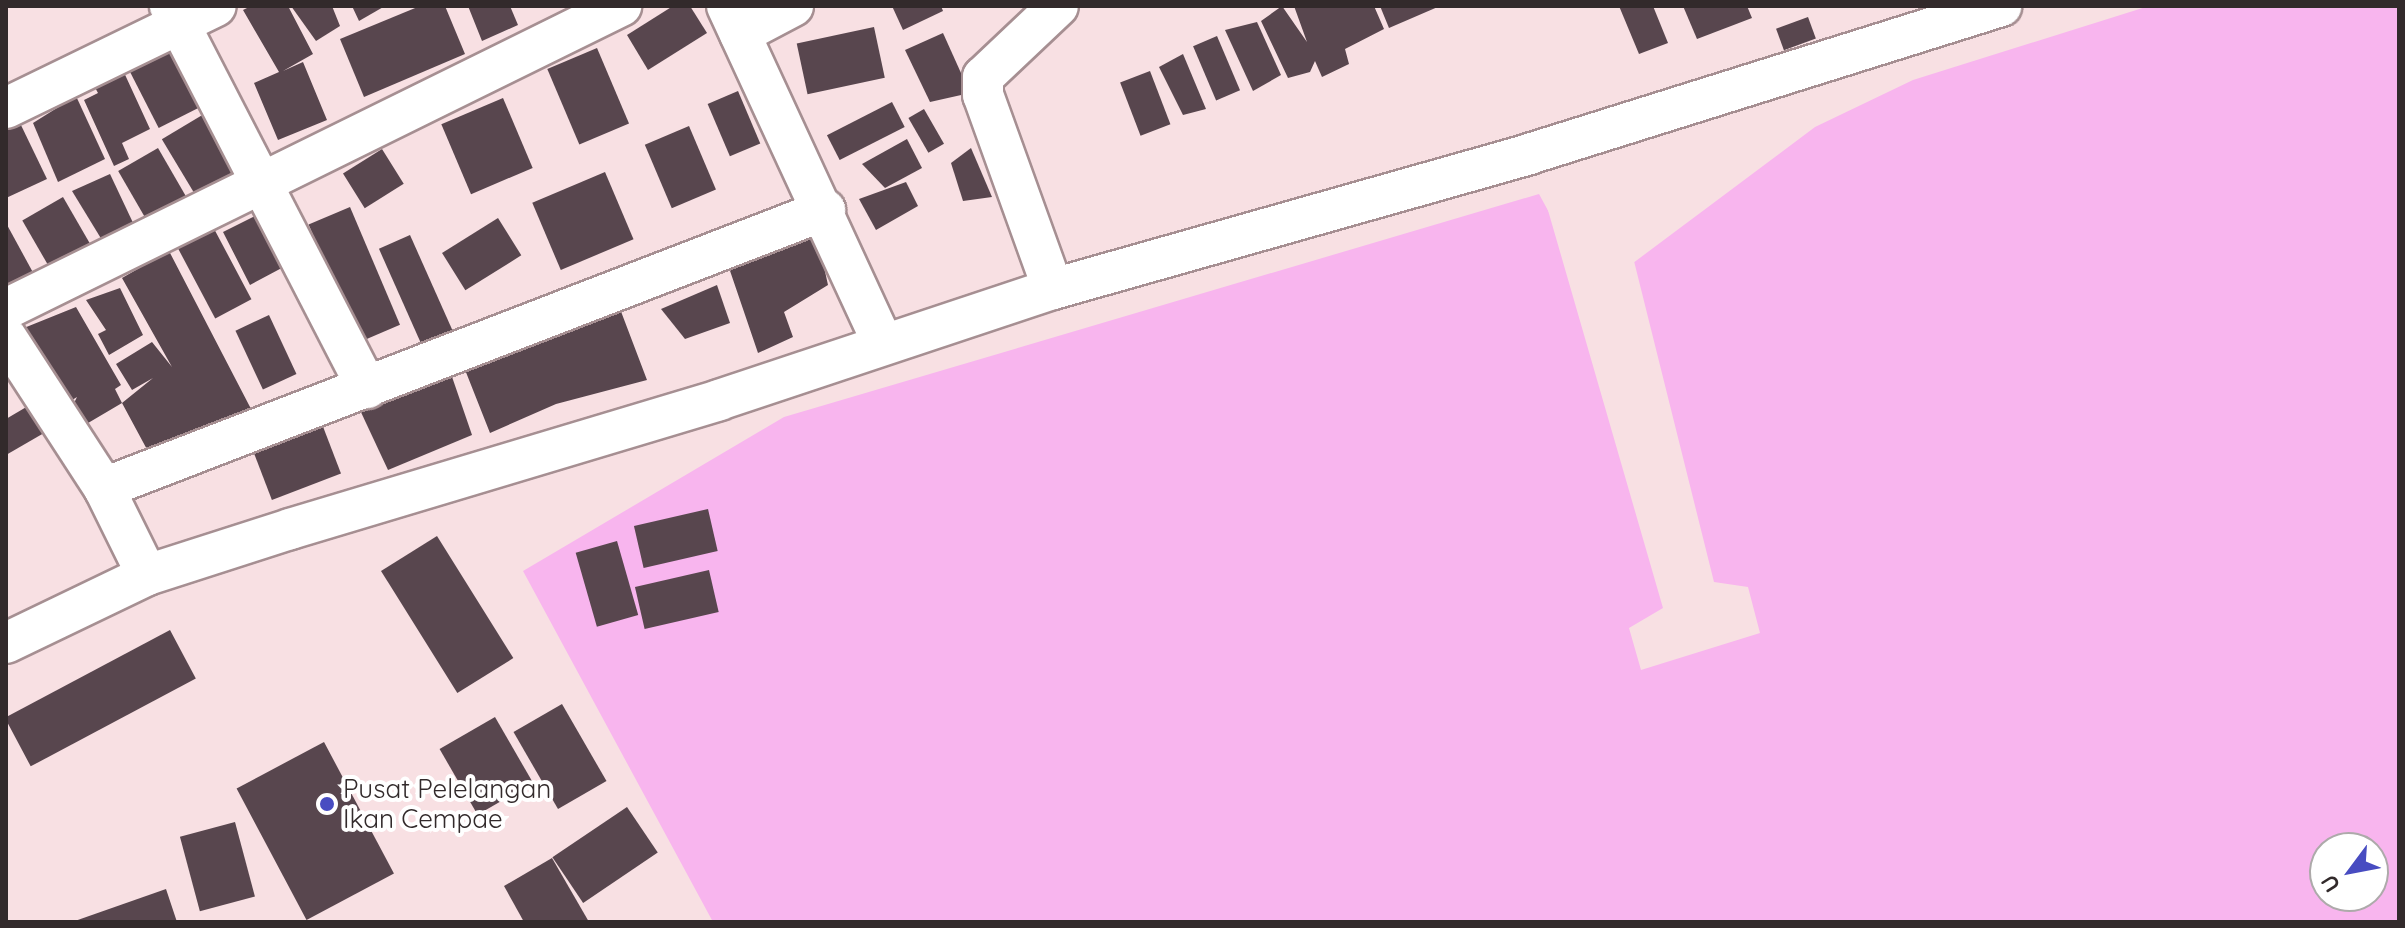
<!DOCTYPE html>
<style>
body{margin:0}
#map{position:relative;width:2405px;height:928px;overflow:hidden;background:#f8e0e3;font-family:Quicksand,sans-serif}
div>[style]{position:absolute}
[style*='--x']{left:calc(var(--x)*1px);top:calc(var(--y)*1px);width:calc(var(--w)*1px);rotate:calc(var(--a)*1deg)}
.water>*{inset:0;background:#f8b5ee}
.pier>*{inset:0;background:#f8e0e3}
.building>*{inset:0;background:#58464e;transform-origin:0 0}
.roads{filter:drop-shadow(2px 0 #a68f92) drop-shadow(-2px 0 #a68f92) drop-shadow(0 2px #a68f92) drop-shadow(0 -2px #a68f92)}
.street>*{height:40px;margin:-20px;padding:0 20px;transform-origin:20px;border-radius:20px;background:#fff}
.dots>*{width:22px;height:22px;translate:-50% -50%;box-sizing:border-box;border:4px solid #fff;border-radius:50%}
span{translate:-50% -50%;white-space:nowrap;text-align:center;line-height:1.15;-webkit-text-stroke:8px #fff;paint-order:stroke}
.poi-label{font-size:26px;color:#322a2b}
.left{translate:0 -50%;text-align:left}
.frame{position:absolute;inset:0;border:8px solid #322a2b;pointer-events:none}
.north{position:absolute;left:2309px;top:832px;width:80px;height:80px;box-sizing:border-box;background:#fff;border:2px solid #adaaaa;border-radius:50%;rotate:238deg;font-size:22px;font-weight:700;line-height:32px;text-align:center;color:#322a2b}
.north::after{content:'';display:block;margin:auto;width:28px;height:36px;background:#484cc1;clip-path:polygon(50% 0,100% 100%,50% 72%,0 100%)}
</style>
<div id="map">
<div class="water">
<i style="clip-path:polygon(evenodd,2149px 6px,2399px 6px,2399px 922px,713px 922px,523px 571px,784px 417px,1539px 194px,1593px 293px,1815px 127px,1913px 80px,2149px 6px,2325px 848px,2373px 848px,2373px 896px,2325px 896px,2325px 848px)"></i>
</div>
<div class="pier">
<i style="clip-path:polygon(1543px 193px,1594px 287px,1633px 257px,1714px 582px,1748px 587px,1760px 633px,1641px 670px,1629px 628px,1663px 608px)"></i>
</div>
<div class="building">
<i style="clip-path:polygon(251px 6px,288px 6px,313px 54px,283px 71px,303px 62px,327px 120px,278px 140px,254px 83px,279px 72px,243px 10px)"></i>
<i style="clip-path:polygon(291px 6px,332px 6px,340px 26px,316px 41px)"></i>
<i style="clip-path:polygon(352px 6px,385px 6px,359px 21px)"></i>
<i style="clip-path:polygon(420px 6px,445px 6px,465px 54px,364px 97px,340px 39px)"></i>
<i style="clip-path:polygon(468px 6px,510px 6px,518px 25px,482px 41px)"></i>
<i style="clip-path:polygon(673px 6px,690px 6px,707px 33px,648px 70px,627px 35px)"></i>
<i style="clip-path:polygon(892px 6px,941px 6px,943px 11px,903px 30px)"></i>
<i style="clip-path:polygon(1282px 6px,1307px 42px,1294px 6px,1374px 6px,1384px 29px,1345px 49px,1349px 64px,1322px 77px,1315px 61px,1310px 72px,1288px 78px,1261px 21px)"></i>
<i style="clip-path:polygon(1380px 6px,1440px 6px,1389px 28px)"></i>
<i style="clip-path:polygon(1619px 6px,1653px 6px,1668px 43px,1639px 54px)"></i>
<i style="clip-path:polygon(1683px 6px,1747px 6px,1752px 18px,1697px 39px)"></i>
<i style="left:1808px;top:17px;width:23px;height:34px;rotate:70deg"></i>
<i style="clip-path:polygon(1257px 22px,1281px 75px,1253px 91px,1225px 30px)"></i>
<i style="left:874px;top:27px;width:52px;height:79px;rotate:78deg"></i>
<i style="clip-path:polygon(943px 33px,970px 93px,930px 102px,905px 50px)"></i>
<i style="left:1217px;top:36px;width:59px;height:26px;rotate:67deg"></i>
<i style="left:175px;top:39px;width:72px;height:55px;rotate:63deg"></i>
<i style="left:597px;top:48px;width:82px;height:54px;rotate:67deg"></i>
<i style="clip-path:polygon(1183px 54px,1206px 109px,1183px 115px,1159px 67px)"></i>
<i style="clip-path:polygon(121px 66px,150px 129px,122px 143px,129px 159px,114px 166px,84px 100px,98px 93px,91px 80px)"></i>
<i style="left:1150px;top:71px;width:57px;height:32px;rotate:69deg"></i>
<i style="left:738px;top:91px;width:57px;height:33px;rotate:67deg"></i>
<i style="clip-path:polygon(76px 96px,105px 159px,58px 182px,33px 123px)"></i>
<i style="left:503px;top:98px;width:76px;height:67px;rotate:67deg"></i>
<i style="left:892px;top:102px;width:28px;height:73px;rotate:63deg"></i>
<i style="left:924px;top:109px;width:40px;height:18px;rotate:60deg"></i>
<i style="left:209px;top:111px;width:77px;height:55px;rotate:59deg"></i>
<i style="clip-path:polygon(19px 121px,47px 179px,6px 198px,6px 127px)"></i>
<i style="left:689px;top:126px;width:69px;height:48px;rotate:67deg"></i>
<i style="clip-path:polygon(907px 139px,922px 168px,885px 188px,862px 164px)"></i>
<i style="left:158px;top:148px;width:61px;height:46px;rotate:60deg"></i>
<i style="clip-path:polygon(971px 148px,992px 197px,963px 201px,951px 163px)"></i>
<i style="left:382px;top:149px;width:41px;height:46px;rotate:58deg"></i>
<i style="left:605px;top:172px;width:73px;height:79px;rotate:67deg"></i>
<i style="clip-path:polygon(110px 174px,135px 227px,105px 245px,72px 191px)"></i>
<i style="clip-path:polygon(906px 182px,918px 206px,876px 230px,859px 199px)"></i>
<i style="left:63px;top:197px;width:61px;height:47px;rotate:60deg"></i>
<i style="left:350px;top:207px;width:128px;height:45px;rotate:67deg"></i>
<i style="clip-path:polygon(255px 216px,264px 235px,278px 234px,293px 262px,250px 285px,223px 232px)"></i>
<i style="left:498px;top:218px;width:44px;height:66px;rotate:58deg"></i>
<i style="clip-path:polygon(6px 223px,36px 278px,6px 294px)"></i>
<i style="left:212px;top:225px;width:84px;height:41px;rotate:62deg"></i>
<i style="clip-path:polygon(815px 226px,828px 285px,784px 312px,793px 337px,758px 353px,727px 262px)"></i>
<i style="left:410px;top:235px;width:109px;height:34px;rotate:66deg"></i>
<i style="clip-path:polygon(169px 251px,261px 428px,157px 468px,122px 403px,153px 378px,132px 390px,116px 364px,152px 342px,172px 367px,122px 278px)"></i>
<i style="clip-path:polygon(717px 285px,730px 323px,685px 339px,661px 309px)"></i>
<i style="clip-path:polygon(120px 288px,143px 335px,109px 355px,98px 334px,106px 330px,86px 300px)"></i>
<i style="clip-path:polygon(614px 293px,647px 380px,556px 404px,490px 433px,458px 352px)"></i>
<i style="clip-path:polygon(76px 307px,121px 385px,115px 389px,122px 403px,83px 426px,72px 407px,77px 397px,69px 402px,41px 353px,25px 362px,9px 334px)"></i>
<i style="left:269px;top:315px;width:65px;height:37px;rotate:65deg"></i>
<i style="clip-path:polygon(449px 368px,472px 435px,388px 470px,352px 393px)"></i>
<i style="clip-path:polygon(28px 406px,44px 433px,6px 455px,6px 419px)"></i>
<i style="left:322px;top:424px;width:53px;height:74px;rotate:69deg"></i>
<i style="left:708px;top:509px;width:43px;height:76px;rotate:77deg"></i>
<i style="left:437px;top:536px;width:144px;height:66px;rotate:58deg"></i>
<i style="left:617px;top:541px;width:77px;height:43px;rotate:74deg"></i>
<i style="left:709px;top:570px;width:43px;height:76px;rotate:77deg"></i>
<i style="left:170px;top:630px;width:55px;height:187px;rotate:62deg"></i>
<i style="left:562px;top:704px;width:89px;height:56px;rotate:60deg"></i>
<i style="left:495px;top:717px;width:76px;height:64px;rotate:60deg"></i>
<i style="left:324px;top:742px;width:149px;height:99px;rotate:62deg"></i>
<i style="left:627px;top:807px;width:55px;height:90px;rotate:56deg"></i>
<i style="left:235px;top:822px;width:77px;height:57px;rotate:75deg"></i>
<i style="clip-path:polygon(552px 858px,589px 922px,524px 922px,504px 886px)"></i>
<i style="clip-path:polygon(166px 889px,177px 922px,72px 922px)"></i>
</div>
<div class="roads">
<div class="street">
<i style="--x:170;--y:6;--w:430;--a:62.7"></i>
<i style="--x:727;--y:6;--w:370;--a:65.2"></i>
<i style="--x:740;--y:34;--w:60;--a:-27.8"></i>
<i style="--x:6;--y:108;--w:233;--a:-25.9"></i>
<i style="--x:1053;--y:289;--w:206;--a:-109.8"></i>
<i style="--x:983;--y:95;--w:18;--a:-90"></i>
<i style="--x:983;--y:77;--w:103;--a:-43.4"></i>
<i style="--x:6;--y:309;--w:686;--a:-26.23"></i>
<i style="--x:6;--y:337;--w:180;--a:57"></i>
<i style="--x:104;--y:488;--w:97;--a:63.7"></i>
<i style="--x:104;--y:488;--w:773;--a:-21.09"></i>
<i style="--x:6;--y:643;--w:157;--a:-25.7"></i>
<i style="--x:147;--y:575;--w:150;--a:-17.8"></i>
<i style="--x:290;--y:529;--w:448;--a:-16.7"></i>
<i style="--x:719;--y:400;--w:352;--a:-18.4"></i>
<i style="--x:1053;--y:289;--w:495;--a:-15.8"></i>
<i style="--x:1529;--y:154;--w:495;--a:-17.4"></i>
</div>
</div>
<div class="dots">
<i style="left:327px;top:804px;background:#484cc1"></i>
</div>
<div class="poi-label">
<span class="left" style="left:343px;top:804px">Pusat Pelelangan<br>Ikan Cempae</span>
</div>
<div class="frame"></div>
<div class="north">U</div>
</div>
